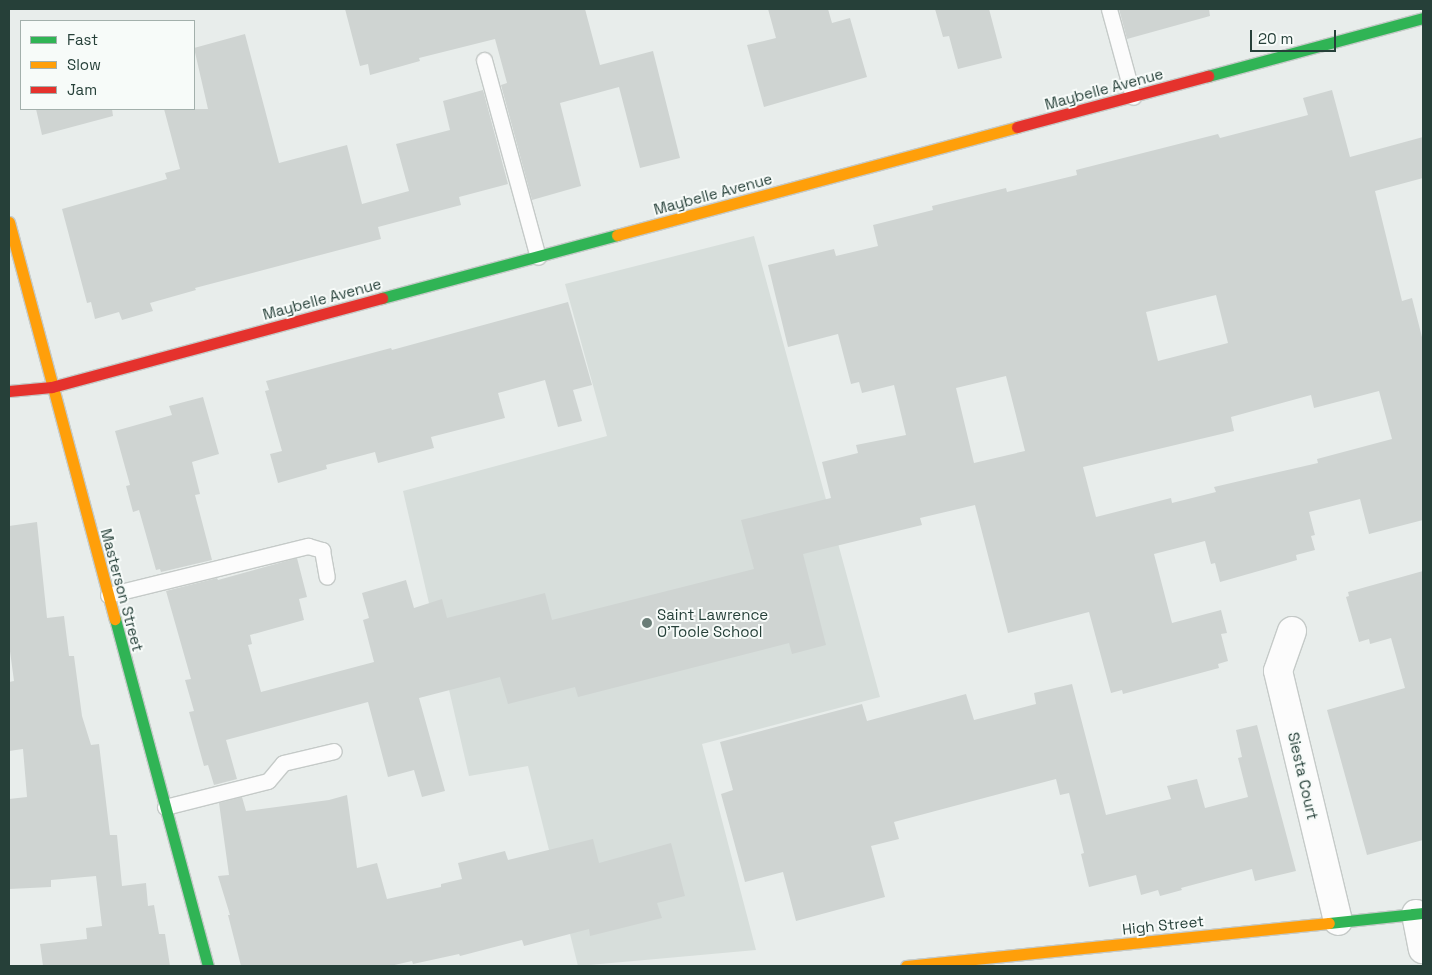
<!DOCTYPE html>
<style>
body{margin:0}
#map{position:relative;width:1432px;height:975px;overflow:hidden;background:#e8edeb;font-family:"Space Grotesk",sans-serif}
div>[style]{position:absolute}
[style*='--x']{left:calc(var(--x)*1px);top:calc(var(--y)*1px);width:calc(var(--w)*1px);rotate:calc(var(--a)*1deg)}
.built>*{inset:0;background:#d7dedb}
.building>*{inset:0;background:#cfd4d2}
.roads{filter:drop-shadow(1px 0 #c5cac8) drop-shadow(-1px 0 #c5cac8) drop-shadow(0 1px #c5cac8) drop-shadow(0 -1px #c5cac8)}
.lane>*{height:15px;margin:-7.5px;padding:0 7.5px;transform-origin:7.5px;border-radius:7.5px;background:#fcfcfc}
.street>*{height:28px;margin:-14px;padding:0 14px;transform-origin:14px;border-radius:14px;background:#fcfcfc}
.fast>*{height:11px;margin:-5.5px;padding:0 5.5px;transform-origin:5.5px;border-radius:5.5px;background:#30b455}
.slow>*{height:11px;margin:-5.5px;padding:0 5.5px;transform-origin:5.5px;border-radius:5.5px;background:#ff9f0a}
.jam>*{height:11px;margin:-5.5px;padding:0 5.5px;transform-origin:5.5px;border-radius:5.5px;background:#e5322d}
.dots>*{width:14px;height:14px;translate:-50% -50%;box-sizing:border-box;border:2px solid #f7fbf9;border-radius:50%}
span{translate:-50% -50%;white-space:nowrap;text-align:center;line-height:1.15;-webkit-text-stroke:4px #f7fbf9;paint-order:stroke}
.street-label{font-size:15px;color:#264039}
.poi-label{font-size:15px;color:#264039}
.left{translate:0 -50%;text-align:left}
.frame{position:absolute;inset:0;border:10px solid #264039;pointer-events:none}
.legend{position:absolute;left:20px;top:20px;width:175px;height:90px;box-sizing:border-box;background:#f7fbf9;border:1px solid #a3b0ac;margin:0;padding:6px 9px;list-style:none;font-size:15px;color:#264039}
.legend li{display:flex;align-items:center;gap:10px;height:25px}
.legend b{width:25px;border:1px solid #a3b0ac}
.scale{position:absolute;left:1250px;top:30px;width:86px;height:22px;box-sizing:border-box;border:2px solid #264039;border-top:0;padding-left:6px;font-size:15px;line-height:18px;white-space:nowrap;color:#264039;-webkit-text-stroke:4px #f7fbf9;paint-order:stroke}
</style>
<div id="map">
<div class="built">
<i style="clip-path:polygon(754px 236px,880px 697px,702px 744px,756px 950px,578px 966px,528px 766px,469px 776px,403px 491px,607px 436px,565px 284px)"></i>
</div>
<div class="building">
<i style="clip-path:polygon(345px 9px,585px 9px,600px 65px,653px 51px,680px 158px,640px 168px,619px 87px,560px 103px,581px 186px,532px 200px,501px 85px,507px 83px,495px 39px,419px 58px,420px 61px,370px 75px,368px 64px,360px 66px)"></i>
<i style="clip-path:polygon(768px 9px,828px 9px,832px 23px,850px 18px,867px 77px,764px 107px,747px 45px,776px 38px)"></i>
<i style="clip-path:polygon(935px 9px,989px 9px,1002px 58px,958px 69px,949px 36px,943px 37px)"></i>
<i style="clip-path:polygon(1119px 9px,1209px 9px,1210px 16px,1127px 39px)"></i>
<i style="clip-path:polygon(245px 34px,279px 163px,347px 145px,362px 204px,409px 191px,396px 144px,450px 130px,443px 101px,483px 90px,508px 184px,459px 197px,461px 205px,378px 227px,381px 239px,195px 288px,196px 290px,150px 303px,153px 311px,122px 320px,119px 312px,95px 319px,91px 302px,87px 303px,62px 209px,167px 179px,165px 173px,180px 169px,164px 109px,208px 109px,194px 48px)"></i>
<i style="clip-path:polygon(evenodd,1332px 90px,1350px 157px,1423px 137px,1423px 178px,1375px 191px,1402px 301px,1412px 298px,1423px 341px,1423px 520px,1369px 534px,1360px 499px,1309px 512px,1315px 535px,1311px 536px,1315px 550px,1296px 555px,1297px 560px,1220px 582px,1215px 563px,1211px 564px,1205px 541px,1154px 554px,1172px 623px,1221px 610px,1227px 633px,1221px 634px,1228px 661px,1218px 664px,1219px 668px,1123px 694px,1122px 690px,1111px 693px,1089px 612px,1008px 633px,975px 505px,920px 518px,922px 525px,803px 554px,826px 645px,792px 654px,789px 643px,578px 697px,575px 687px,508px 704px,500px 677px,419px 698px,445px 791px,422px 797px,414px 770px,388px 777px,368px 702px,226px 740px,237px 779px,214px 785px,208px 765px,204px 766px,189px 712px,194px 711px,185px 680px,191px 679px,166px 591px,217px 578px,218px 580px,297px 558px,307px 597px,299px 599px,304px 620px,250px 635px,252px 644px,248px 645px,261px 692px,374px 662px,363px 620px,369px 618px,362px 593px,406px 580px,414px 608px,442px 599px,447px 618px,545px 593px,552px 620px,754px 569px,741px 520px,831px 498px,822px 462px,858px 453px,856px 445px,906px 435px,894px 385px,862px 393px,859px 382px,851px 384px,838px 334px,788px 347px,768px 265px,834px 249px,836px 256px,878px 246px,873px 225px,933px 210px,932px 206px,1006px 188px,1007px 192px,1077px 175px,1076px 170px,1218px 134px,1220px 138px,1308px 115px,1303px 98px,1332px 90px,1216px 295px,1228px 343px,1158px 361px,1146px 312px,1216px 295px,1332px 90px,1006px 376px,1025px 451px,974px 463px,956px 388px,1006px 376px,1332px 90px,1379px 391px,1392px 439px,1317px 459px,1318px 463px,1214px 487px,1216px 492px,1172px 503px,1171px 498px,1096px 517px,1083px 467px,1234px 431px,1231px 417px,1311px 395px,1314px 408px,1379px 391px)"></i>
<i style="clip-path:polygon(36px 109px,112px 109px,113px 116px,42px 135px)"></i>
<i style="clip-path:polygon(568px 302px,592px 385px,573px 390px,582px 421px,558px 427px,545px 380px,498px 393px,505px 418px,431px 437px,434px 448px,378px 463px,375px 452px,326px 465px,327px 469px,278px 483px,270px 454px,282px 451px,265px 391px,269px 390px,266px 381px,391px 348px,392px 350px)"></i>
<i style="clip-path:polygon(203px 397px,219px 454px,192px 462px,200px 494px,195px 495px,212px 560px,161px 572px,160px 569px,156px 570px,139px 510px,133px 512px,126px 486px,130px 485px,115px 431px,172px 415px,169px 406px)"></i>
<i style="clip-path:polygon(37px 522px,47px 618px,64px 616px,69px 656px,74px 656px,82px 716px,91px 745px,99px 744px,110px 835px,117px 835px,122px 886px,146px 883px,148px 906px,154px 905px,159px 934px,165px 934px,170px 966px,43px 966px,40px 944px,87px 939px,86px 928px,102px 926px,96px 876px,51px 880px,51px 887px,9px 889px,9px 799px,27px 797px,23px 749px,9px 751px,9px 682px,14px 681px,9px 644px,9px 526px)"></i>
<i style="clip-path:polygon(1423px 571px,1423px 840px,1367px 855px,1327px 710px,1405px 688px,1391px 638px,1370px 644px,1369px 639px,1359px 642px,1346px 597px,1349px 596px,1348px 592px)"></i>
<i style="clip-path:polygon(1072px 684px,1106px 815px,1171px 799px,1167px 786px,1197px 779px,1205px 808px,1248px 797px,1238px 758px,1242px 757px,1236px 730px,1257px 725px,1296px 871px,1255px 881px,1252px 869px,1181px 888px,1182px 890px,1160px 896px,1158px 890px,1141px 895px,1136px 875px,1089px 887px,1081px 854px,1084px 853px,1069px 793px,1060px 795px,1056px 779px,894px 822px,899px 839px,871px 846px,885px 897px,796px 921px,783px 872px,745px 882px,721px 794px,733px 790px,720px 742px,862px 704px,867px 721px,966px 694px,974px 720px,1036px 704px,1034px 693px)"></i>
<i style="clip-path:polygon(347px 795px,357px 868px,377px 863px,387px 899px,441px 887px,441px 884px,462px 879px,458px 863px,505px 851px,508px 860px,593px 839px,599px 863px,671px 843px,685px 896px,657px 903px,662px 918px,590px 936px,589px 929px,524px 946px,522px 940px,460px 956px,459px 954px,413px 964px,412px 961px,390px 966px,241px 966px,228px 915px,230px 915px,218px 876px,229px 875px,219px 803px,242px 797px,246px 811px,329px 800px)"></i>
</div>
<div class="roads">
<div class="lane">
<i style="--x:1109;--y:9;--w:91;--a:74.7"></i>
<i style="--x:484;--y:60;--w:204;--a:74.7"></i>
<i style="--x:108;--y:595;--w:206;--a:-13.8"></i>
<i style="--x:308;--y:546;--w:15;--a:16"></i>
<i style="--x:322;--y:550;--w:27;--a:80"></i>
<i style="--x:165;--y:807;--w:106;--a:-14.2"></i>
<i style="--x:268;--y:781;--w:23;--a:-50"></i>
<i style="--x:283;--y:763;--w:52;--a:-13.2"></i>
</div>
<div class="street">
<i style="--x:1292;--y:631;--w:42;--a:109.3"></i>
<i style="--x:1278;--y:671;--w:257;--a:76.5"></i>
<i style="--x:1416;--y:914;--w:36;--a:79"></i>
</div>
<div class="fast">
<i style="--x:1208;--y:76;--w:223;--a:-15.1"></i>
<i style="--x:382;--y:298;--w:243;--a:-15"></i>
<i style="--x:115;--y:619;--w:359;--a:75"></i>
<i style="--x:1329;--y:923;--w:95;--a:-6.1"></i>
</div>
<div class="slow">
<i style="--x:9;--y:222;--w:411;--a:75.1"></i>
<i style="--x:617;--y:235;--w:414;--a:-15.1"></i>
<i style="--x:906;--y:966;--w:425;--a:-5.8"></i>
</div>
<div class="jam">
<i style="--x:1017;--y:127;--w:198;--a:-15"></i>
<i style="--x:9;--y:391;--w:43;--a:-5.3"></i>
<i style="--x:52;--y:387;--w:342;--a:-15.1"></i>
</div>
</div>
<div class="dots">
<i style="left:647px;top:623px;background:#6a7d77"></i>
</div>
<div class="street-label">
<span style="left:1104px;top:89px;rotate:-15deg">Maybelle Avenue</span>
<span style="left:713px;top:194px;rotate:-15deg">Maybelle Avenue</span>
<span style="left:322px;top:299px;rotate:-15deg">Maybelle Avenue</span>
<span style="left:122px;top:590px;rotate:75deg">Masterson Street</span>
<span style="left:1303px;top:776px;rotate:77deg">Siesta Court</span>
<span style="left:1163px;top:925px;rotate:-6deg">High Street</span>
</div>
<div class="poi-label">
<span class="left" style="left:657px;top:623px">Saint Lawrence<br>O'Toole School</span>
</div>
<div class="frame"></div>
<ul class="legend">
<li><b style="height:6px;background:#30b455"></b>Fast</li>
<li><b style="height:6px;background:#ff9f0a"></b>Slow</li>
<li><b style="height:6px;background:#e5322d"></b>Jam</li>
</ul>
<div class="scale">20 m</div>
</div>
